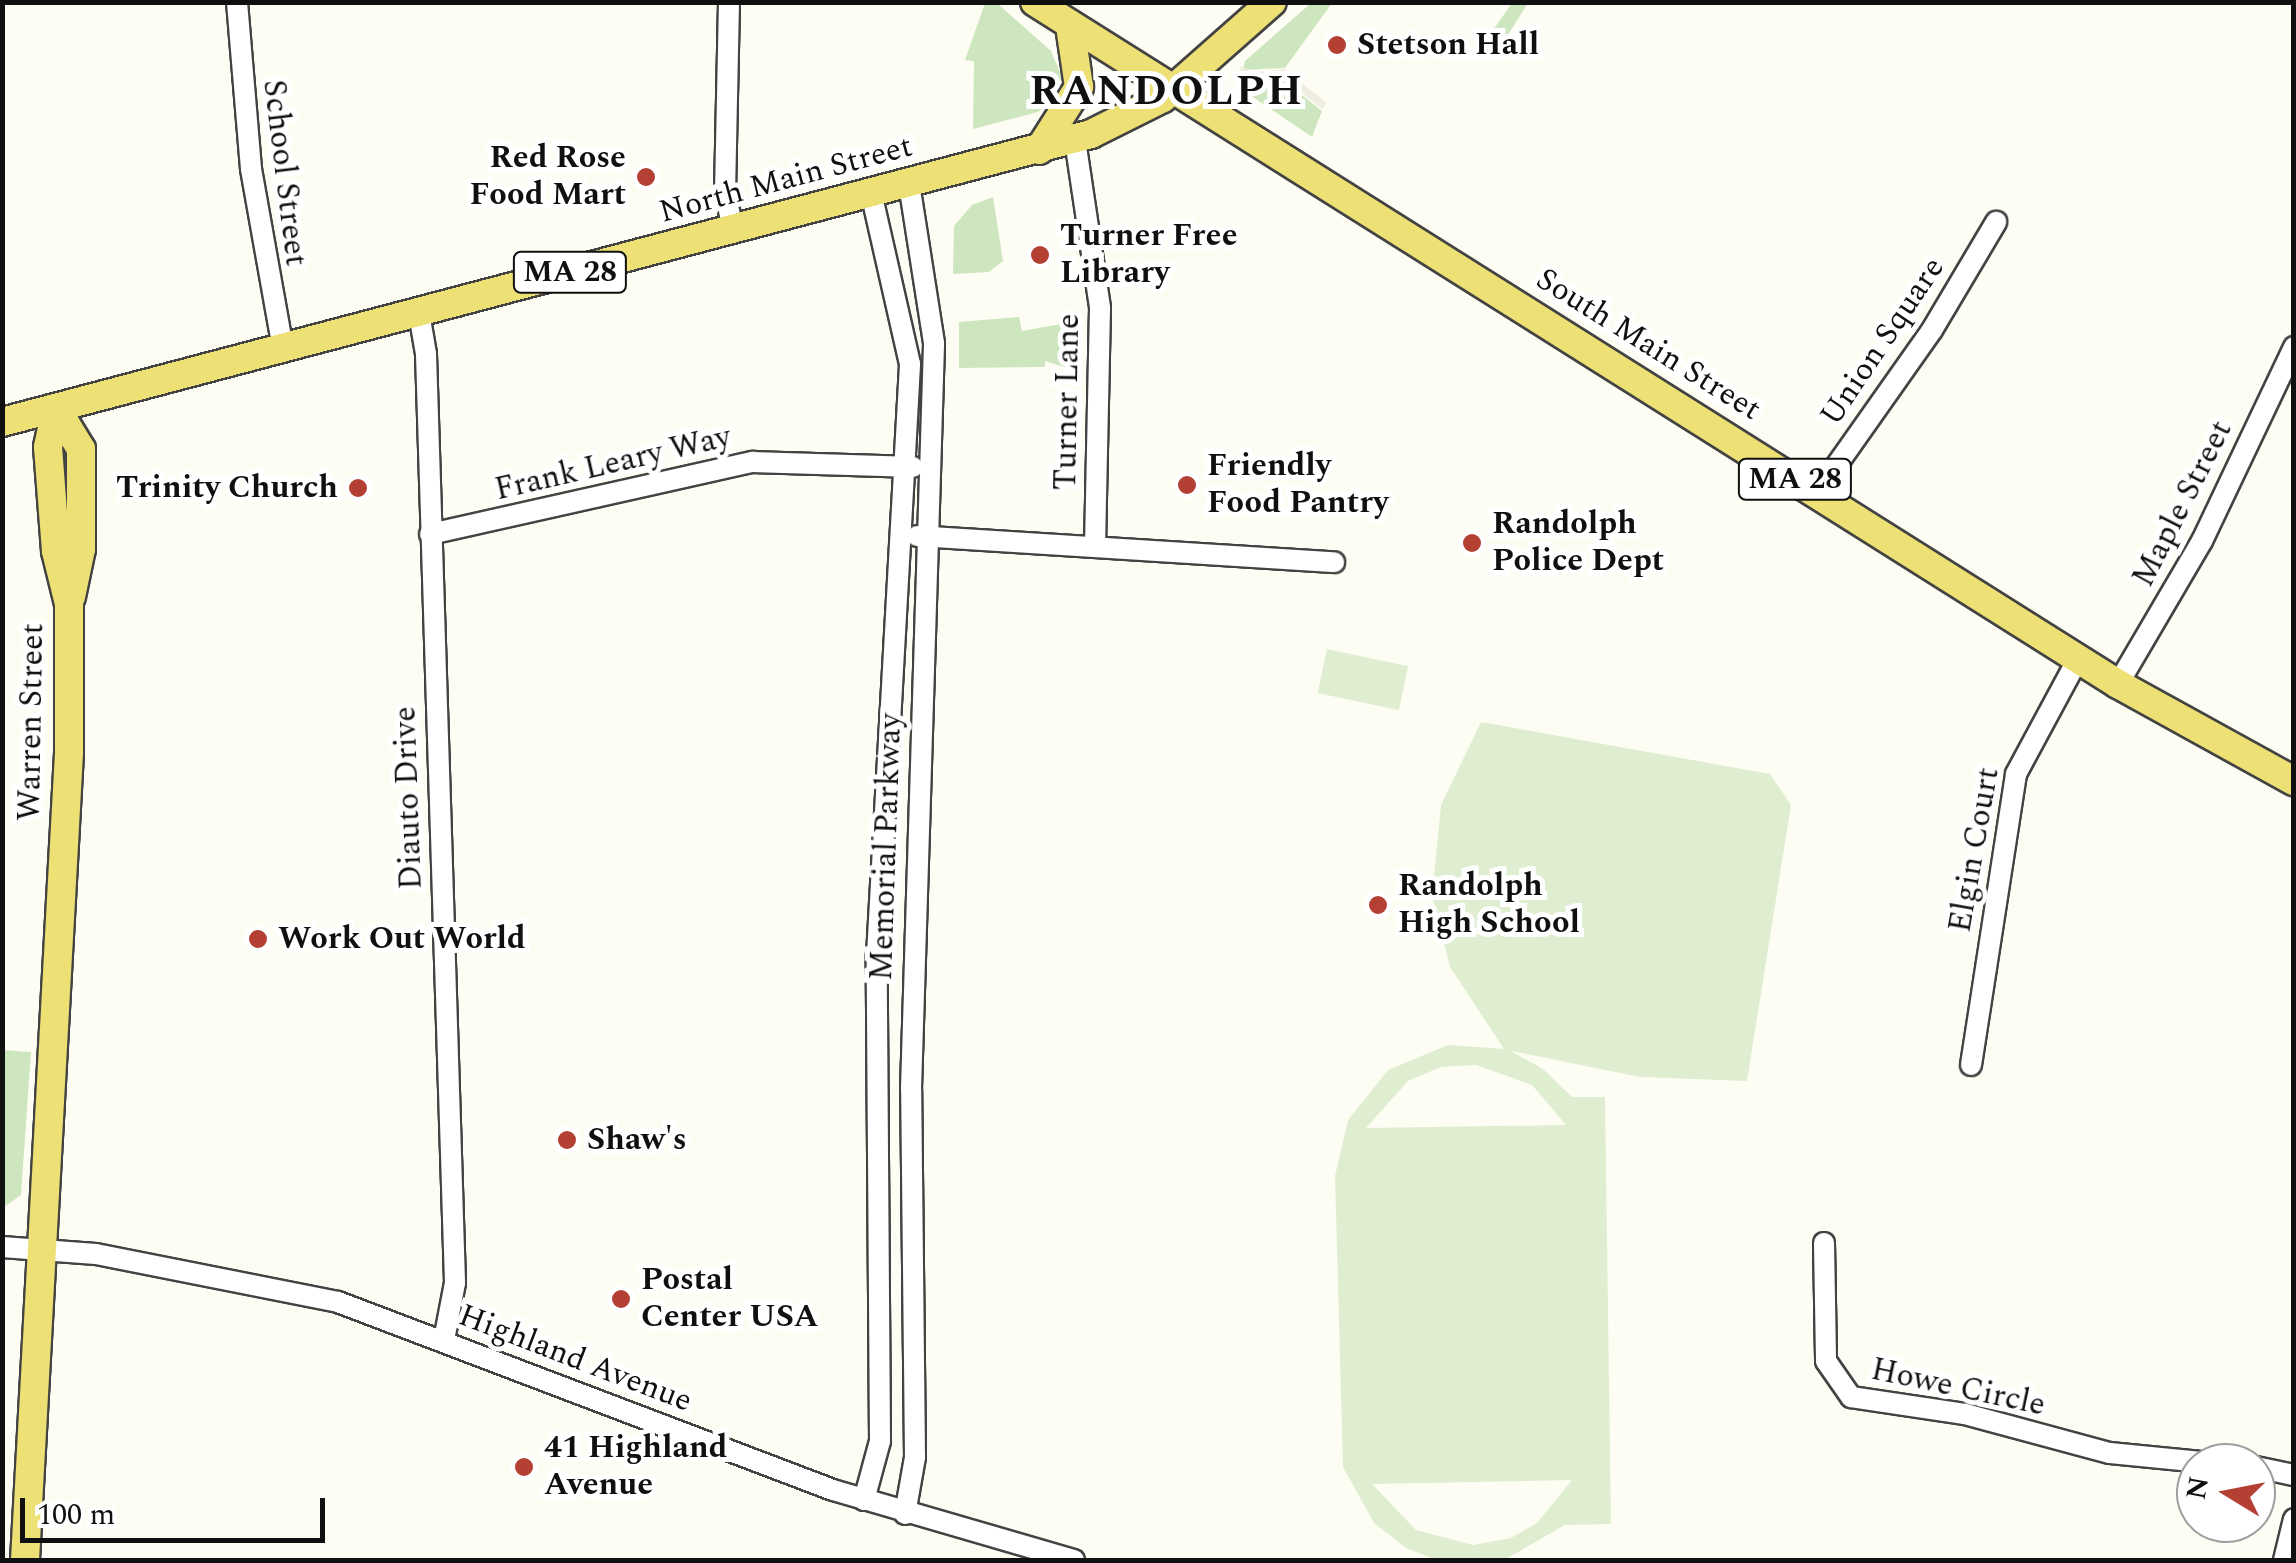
<!DOCTYPE html>
<style>
body{margin:0}
#map{position:relative;width:2296px;height:1563px;overflow:hidden;background:#fefdf3;font-family:Spectral,serif}
div>[style]{position:absolute}
[style*='--x']{left:calc(var(--x)*1px);top:calc(var(--y)*1px);width:calc(var(--w)*1px);rotate:calc(var(--a)*1deg)}
.green>*{inset:0;background:#cee6bf}
.pitch>*{inset:0;background:#dfeed0;transform-origin:0 0}
.plaza>*{inset:0;background:#efede1}
.roads{filter:drop-shadow(2px 0 #434343) drop-shadow(-2px 0 #434343) drop-shadow(0 2px #434343) drop-shadow(0 -2px #434343)}
.minor>*{height:20px;margin:-10px;padding:0 10px;transform-origin:10px;border-radius:10px;background:#fff}
.major>*{height:28px;margin:-14px;padding:0 14px;transform-origin:14px;border-radius:14px;background:#ede074}
.dots>*{width:28px;height:28px;translate:-50% -50%;box-sizing:border-box;border:5px solid #fff;border-radius:50%}
span{translate:-50% -50%;white-space:nowrap;text-align:center;line-height:1.15;-webkit-text-stroke:10px #fff;paint-order:stroke}
.shield-label span{padding:2px 8px;background:#fff;border:2px solid;border-radius:8px;-webkit-text-stroke-width:0}
.shield-label{font-size:30px;color:#101010;font-weight:700}
.poi-label{font-size:32px;color:#101010;font-weight:700}
.left{translate:0 -50%;text-align:left}
.right{translate:-100% -50%;text-align:right}
.street-label{font-size:32px;color:#101010}
.district-label{font-size:42px;color:#101010;font-weight:700;letter-spacing:2.5px}
.frame{position:absolute;inset:0;border:5px solid #101010;pointer-events:none}
.north{position:absolute;left:2176px;top:1443px;width:100px;height:100px;box-sizing:border-box;background:#fff;border:2px solid #9f9f9f;border-radius:50%;rotate:280deg;font-size:28px;font-weight:700;line-height:40px;text-align:center;color:#101010}
.north::after{content:'';display:block;margin:auto;width:35px;height:45px;background:#b43f33;clip-path:polygon(50% 0,100% 100%,50% 72%,0 100%)}
.scale{position:absolute;left:20px;top:1498px;width:305px;height:45px;box-sizing:border-box;border:5px solid #101010;border-top:0;padding-left:12px;font-size:30px;line-height:35px;white-space:nowrap;color:#101010;-webkit-text-stroke:8px #fff;paint-order:stroke}
</style>
<div id="map">
<div class="green">
<i style="clip-path:polygon(985px 3px,997px 3px,1051px 51px,1062px 77px,1052px 101px,1038px 112px,973px 129px,974px 61px,965px 60px)"></i>
<i style="clip-path:polygon(1311px 3px,1332px 3px,1285px 68px,1243px 70px,1245px 61px)"></i>
<i style="clip-path:polygon(1512px 3px,1528px 3px,1497px 52px,1484px 43px)"></i>
<i style="clip-path:polygon(1282px 79px,1322px 111px,1312px 137px,1238px 87px)"></i>
<i style="clip-path:polygon(993px 197px,1003px 261px,989px 272px,953px 274px,954px 226px,972px 205px)"></i>
<i style="clip-path:polygon(1019px 317px,1022px 331px,1072px 322px,1073px 370px,1045px 361px,1045px 367px,959px 368px,959px 322px)"></i>
<i style="clip-path:polygon(3px 1050px,31px 1052px,21px 1195px,3px 1208px)"></i>
</div>
<div class="pitch">
<i style="left:1327px;top:649px;width:83px;height:45px;rotate:12deg"></i>
<i style="clip-path:polygon(evenodd,1481px 722px,1770px 774px,1791px 805px,1747px 1081px,1640px 1077px,1511px 1051px,1543px 1069px,1572px 1097px,1605px 1097px,1611px 1524px,1565px 1525px,1504px 1560px,1436px 1560px,1406px 1548px,1374px 1523px,1343px 1467px,1335px 1176px,1348px 1120px,1388px 1070px,1448px 1045px,1504px 1049px,1450px 967px,1432px 895px,1441px 805px,1481px 722px,1476px 1065px,1532px 1085px,1566px 1125px,1366px 1128px,1408px 1081px,1441px 1067px,1476px 1065px,1481px 722px,1572px 1480px,1537px 1523px,1511px 1538px,1473px 1545px,1416px 1530px,1372px 1484px,1572px 1480px)"></i>
</div>
<div class="plaza">
<i style="clip-path:polygon(1241px 65px,1251px 73px,1284px 69px,1327px 103px,1322px 109px,1283px 78px,1242px 80px,1238px 87px)"></i>
</div>
<div class="roads">
<div class="minor">
<i style="--x:237;--y:2;--w:168;--a:85.2"></i>
<i style="--x:251;--y:169;--w:183;--a:79.9"></i>
<i style="--x:729;--y:2;--w:190;--a:91.2"></i>
<i style="--x:725;--y:192;--w:39;--a:78"></i>
<i style="--x:1075;--y:140;--w:170;--a:81.5"></i>
<i style="--x:1100;--y:308;--w:239;--a:91.2"></i>
<i style="--x:419;--y:313;--w:42;--a:80.3"></i>
<i style="--x:426;--y:354;--w:929;--a:88.21"></i>
<i style="--x:455;--y:1283;--w:58;--a:100.9"></i>
<i style="--x:1817;--y:493;--w:199;--a:-54.8"></i>
<i style="--x:1932;--y:330;--w:126;--a:-59.3"></i>
<i style="--x:430;--y:534;--w:331;--a:-12.6"></i>
<i style="--x:753;--y:462;--w:160;--a:1.8"></i>
<i style="--x:917;--y:536;--w:418;--a:3.6"></i>
<i style="--x:2118;--y:684;--w:166;--a:-59.6"></i>
<i style="--x:2202;--y:541;--w:215;--a:-64.6"></i>
<i style="--x:1971;--y:1065;--w:294;--a:-81.2"></i>
<i style="--x:2016;--y:774;--w:131;--a:-61.7"></i>
<i style="--x:1824;--y:1243;--w:118;--a:89"></i>
<i style="--x:1826;--y:1361;--w:44;--a:55.2"></i>
<i style="--x:1851;--y:1397;--w:115;--a:8.5"></i>
<i style="--x:1965;--y:1414;--w:150;--a:15.1"></i>
<i style="--x:2110;--y:1453;--w:102;--a:5.6"></i>
<i style="--x:2;--y:1247;--w:94;--a:4.3"></i>
<i style="--x:96;--y:1254;--w:247;--a:11.2"></i>
<i style="--x:338;--y:1302;--w:529;--a:20.8"></i>
<i style="--x:833;--y:1490;--w:251;--a:16.2"></i>
<i style="--x:2256;--y:1467;--w:39;--a:12"></i>
<i style="--x:864;--y:1500;--w:61;--a:-74.8"></i>
<i style="--x:880;--y:1441;--w:486;--a:-90.4"></i>
<i style="--x:877;--y:955;--w:592;--a:-86.8"></i>
<i style="--x:910;--y:364;--w:175;--a:-102.8"></i>
<i style="--x:905;--y:1514;--w:58;--a:-80"></i>
<i style="--x:915;--y:1457;--w:368;--a:-90.6"></i>
<i style="--x:911;--y:1089;--w:746;--a:-88.23"></i>
<i style="--x:934;--y:343;--w:161;--a:-98.9"></i>
<i style="--x:2284;--y:1560;--w:42;--a:-76.3"></i>
</div>
<div class="major">
<i style="--x:1035;--y:2;--w:1280;--a:32.2"></i>
<i style="--x:2118;--y:684;--w:201;--a:28.9"></i>
<i style="--x:1039;--y:150;--w:75;--a:-57.6"></i>
<i style="--x:1079;--y:87;--w:62;--a:-98.4"></i>
<i style="--x:56;--y:408;--w:48;--a:58.6"></i>
<i style="--x:81;--y:449;--w:100;--a:90"></i>
<i style="--x:81;--y:549;--w:49;--a:101.8"></i>
<i style="--x:2;--y:422;--w:1126;--a:-14.81"></i>
<i style="--x:1091;--y:134;--w:80;--a:-26.6"></i>
<i style="--x:1163;--y:98;--w:145;--a:-41.4"></i>
<i style="--x:25;--y:1560;--w:808;--a:-86.88"></i>
<i style="--x:69;--y:753;--w:149;--a:-90"></i>
<i style="--x:69;--y:604;--w:55;--a:-103.8"></i>
<i style="--x:56;--y:551;--w:104;--a:-94.4"></i>
<i style="--x:48;--y:447;--w:40;--a:-78"></i>
</div>
</div>
<div class="dots">
<i style="left:1337px;top:45px;background:#b43f33"></i>
<i style="left:646px;top:177px;background:#b43f33"></i>
<i style="left:1040px;top:255px;background:#b43f33"></i>
<i style="left:1187px;top:485px;background:#b43f33"></i>
<i style="left:358px;top:488px;background:#b43f33"></i>
<i style="left:1472px;top:543px;background:#b43f33"></i>
<i style="left:1378px;top:905px;background:#b43f33"></i>
<i style="left:258px;top:939px;background:#b43f33"></i>
<i style="left:567px;top:1140px;background:#b43f33"></i>
<i style="left:621px;top:1299px;background:#b43f33"></i>
<i style="left:524px;top:1467px;background:#b43f33"></i>
</div>
<div class="shield-label">
<span style="left:570px;top:272px">MA 28</span>
<span style="left:1795px;top:479px">MA 28</span>
</div>
<div class="poi-label">
<span class="left" style="left:1357px;top:45px">Stetson Hall</span>
<span class="right" style="left:626px;top:177px">Red Rose<br>Food Mart</span>
<span class="left" style="left:1060px;top:255px">Turner Free<br>Library</span>
<span class="left" style="left:1207px;top:485px">Friendly<br>Food Pantry</span>
<span class="right" style="left:338px;top:488px">Trinity Church</span>
<span class="left" style="left:1492px;top:543px">Randolph<br>Police Dept</span>
<span class="left" style="left:1398px;top:905px">Randolph<br>High School</span>
<span class="left" style="left:278px;top:939px">Work Out World</span>
<span class="left" style="left:587px;top:1140px">Shaw's</span>
<span class="left" style="left:641px;top:1299px">Postal<br>Center USA</span>
<span class="left" style="left:544px;top:1467px">41 Highland<br>Avenue</span>
</div>
<div class="street-label">
<span style="left:284px;top:173px;rotate:83deg">School Street</span>
<span style="left:786px;top:180px;rotate:-15deg">North Main Street</span>
<span style="left:1883px;top:342px;rotate:-56deg">Union Square</span>
<span style="left:1648px;top:345px;rotate:32deg">South Main Street</span>
<span style="left:1068px;top:402px;rotate:-89deg">Turner Lane</span>
<span style="left:613px;top:464px;rotate:-13deg">Frank Leary Way</span>
<span style="left:2183px;top:504px;rotate:-63deg">Maple Street</span>
<span style="left:32px;top:722px;rotate:-89deg">Warren Street</span>
<span style="left:409px;top:798px;rotate:-92deg">Diauto Drive</span>
<span style="left:887px;top:847px;rotate:-88deg">Memorial Parkway</span>
<span style="left:1975px;top:850px;rotate:-80deg">Elgin Court</span>
<span style="left:575px;top:1359px;rotate:21deg">Highland Avenue</span>
<span style="left:1958px;top:1388px;rotate:12deg">Howe Circle</span>
</div>
<div class="district-label">
<span style="left:1167px;top:92px">RANDOLPH</span>
</div>
<div class="frame"></div>
<div class="north">N</div>
<div class="scale">100 m</div>
</div>
